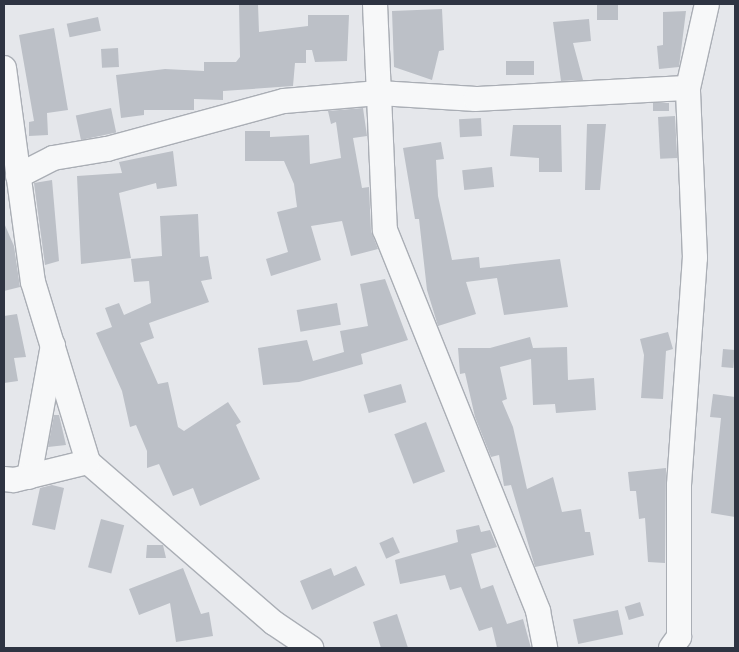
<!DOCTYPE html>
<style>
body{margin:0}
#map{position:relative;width:739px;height:652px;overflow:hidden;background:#e5e7eb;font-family:"Space Grotesk",sans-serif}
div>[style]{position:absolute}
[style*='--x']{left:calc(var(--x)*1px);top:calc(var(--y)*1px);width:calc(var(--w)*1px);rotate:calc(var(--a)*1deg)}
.building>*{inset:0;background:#bcc0c7;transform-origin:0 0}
.roads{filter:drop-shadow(1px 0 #aaaeb5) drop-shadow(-1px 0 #aaaeb5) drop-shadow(0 1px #aaaeb5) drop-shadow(0 -1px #aaaeb5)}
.minor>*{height:24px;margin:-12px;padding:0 12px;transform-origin:12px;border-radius:12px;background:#f7f8f9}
span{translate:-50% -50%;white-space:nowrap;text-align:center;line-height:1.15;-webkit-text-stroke:4px #f4f6f8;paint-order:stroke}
.frame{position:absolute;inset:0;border:5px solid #2e3442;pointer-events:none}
</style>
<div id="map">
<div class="building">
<i style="clip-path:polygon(239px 4px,258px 4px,259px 32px,308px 26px,308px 15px,349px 15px,347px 61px,315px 62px,312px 50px,306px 50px,306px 63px,295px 63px,293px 86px,223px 91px,223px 100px,194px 99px,194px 110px,144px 110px,144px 115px,121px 118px,116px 75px,165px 69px,204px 71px,204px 62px,236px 62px,240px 57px)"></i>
<i style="left:597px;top:4px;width:21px;height:16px"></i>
<i style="clip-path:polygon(442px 9px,444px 50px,439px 51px,432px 80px,394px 67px,392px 11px)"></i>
<i style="clip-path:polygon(686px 11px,679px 67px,659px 69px,657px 46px,663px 45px,663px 12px)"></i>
<i style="left:98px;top:17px;width:14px;height:32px;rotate:78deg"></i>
<i style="clip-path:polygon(589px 19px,591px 41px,573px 43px,583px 80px,561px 81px,553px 22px)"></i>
<i style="clip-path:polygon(54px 28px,68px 110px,47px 113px,48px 135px,29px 136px,29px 122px,34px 121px,19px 35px)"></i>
<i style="left:118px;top:48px;width:19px;height:17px;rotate:87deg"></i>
<i style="left:534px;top:61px;width:14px;height:28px;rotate:90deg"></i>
<i style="left:669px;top:103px;width:8px;height:16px;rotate:90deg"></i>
<i style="left:111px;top:108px;width:25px;height:36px;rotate:78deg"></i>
<i style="clip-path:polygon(363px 108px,367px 136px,353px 138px,362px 188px,369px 187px,371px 231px,378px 249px,351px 256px,342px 221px,311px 226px,321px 260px,271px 276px,266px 259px,288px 252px,277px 212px,297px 207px,294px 184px,284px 161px,245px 161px,245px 131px,270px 131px,270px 137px,309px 135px,310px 164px,341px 158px,336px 122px,331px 124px,328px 111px)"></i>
<i style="left:675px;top:116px;width:42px;height:17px;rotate:87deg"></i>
<i style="left:481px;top:118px;width:18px;height:22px;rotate:87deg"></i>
<i style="clip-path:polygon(587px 124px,606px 124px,600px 190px,585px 190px)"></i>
<i style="clip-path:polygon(513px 125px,561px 125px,562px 172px,539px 172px,539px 158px,510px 156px)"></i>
<i style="clip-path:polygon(441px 142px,444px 159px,436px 160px,438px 196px,452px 260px,479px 257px,480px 268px,560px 259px,568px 307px,504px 315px,497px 278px,466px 282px,476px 314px,438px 326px,427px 290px,419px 219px,415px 219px,403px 148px)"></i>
<i style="clip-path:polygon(173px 151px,177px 186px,157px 189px,156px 183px,119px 193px,131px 258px,81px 264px,77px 176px,122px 173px,119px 162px)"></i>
<i style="left:492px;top:167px;width:20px;height:30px;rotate:84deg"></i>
<i style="clip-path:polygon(52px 180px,59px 261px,45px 265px,34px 183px)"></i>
<i style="clip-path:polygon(198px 214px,200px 257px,208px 256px,212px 279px,201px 281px,209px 302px,149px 323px,154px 338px,140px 343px,158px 384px,168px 382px,178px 427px,184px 431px,228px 402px,241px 422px,236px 425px,260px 479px,200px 506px,193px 488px,173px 496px,159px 464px,147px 468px,147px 451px,136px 425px,130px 427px,122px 391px,96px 333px,112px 327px,105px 308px,119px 303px,124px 315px,151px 303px,149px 281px,134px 282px,131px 259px,162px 256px,160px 216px)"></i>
<i style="clip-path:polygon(4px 223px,14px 246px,20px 287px,4px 291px)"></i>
<i style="clip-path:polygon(385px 279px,408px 340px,361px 354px,363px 364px,339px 371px,299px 382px,263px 385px,258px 348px,307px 340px,313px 361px,344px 352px,340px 331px,368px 326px,360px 284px)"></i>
<i style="left:337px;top:303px;width:22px;height:41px;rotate:80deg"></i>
<i style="clip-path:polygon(17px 314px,26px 357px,14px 358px,18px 381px,4px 383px,4px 316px)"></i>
<i style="clip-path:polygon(668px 332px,673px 349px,666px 351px,663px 399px,641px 398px,644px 355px,640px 339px)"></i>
<i style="clip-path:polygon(530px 337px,533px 348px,567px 347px,568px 380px,594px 378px,596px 410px,556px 413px,555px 404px,533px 405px,531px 359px,500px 367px,507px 399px,502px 401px,513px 427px,527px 489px,553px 477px,562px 512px,581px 509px,585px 532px,590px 532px,594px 555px,535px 567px,511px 485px,504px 486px,499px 455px,491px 457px,475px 417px,465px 373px,460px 374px,458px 348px,490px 348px)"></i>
<i style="left:723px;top:349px;width:12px;height:18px;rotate:5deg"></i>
<i style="left:401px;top:384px;width:19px;height:39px;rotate:74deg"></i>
<i style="clip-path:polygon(713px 394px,735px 397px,735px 517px,711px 513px,721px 418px,710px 417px)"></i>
<i style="clip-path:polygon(54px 415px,59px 415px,66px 445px,48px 447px)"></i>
<i style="left:426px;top:422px;width:53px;height:34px;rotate:69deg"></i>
<i style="clip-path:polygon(666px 468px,665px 563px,648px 562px,645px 518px,639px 519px,636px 491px,630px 491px,628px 472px)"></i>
<i style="clip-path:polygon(52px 485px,64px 488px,55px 530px,32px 525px,40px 488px)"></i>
<i style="left:101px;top:519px;width:24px;height:50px;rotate:15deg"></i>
<i style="clip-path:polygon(479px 525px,481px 532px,490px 530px,497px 547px,471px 554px,481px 589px,493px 585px,507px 624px,523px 619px,531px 648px,497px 648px,492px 627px,479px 631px,461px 587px,450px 590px,445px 575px,400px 584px,395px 560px,458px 542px,456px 530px)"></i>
<i style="left:393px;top:537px;width:17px;height:15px;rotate:66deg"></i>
<i style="clip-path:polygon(147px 545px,163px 545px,166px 558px,146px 558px)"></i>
<i style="clip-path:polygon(356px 566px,365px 585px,312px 610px,300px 581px,331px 568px,334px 576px)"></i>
<i style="clip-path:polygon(183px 568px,201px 614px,209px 612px,213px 636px,176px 642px,170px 603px,139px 615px,129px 589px)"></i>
<i style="left:640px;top:602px;width:14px;height:16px;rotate:73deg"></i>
<i style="left:618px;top:610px;width:25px;height:46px;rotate:78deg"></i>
<i style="clip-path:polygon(397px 614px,408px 648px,381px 648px,373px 622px)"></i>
</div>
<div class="roads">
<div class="minor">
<i style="--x:375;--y:4;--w:226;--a:87.5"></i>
<i style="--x:385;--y:230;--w:411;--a:68.1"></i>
<i style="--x:538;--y:611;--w:38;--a:79"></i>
<i style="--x:4;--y:68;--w:216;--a:82.3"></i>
<i style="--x:33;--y:282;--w:188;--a:73"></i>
<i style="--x:88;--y:462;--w:246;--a:40.9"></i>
<i style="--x:274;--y:623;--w:45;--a:34"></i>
<i style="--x:18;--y:176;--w:39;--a:-27"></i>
<i style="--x:53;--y:158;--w:55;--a:-9.5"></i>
<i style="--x:107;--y:149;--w:183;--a:-15.2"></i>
<i style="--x:284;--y:101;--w:95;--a:-4.8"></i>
<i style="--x:379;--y:93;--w:97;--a:3.5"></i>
<i style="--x:476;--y:99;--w:212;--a:-3"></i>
<i style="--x:29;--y:477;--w:134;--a:-79.7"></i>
<i style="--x:4;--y:479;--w:10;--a:6"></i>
<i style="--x:14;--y:480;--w:76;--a:-13.7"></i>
<i style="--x:671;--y:648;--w:14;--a:-54"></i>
<i style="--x:679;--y:637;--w:152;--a:-90"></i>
<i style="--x:679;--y:485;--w:228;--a:-86"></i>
<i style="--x:695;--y:258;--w:170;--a:-92.4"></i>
<i style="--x:688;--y:88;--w:86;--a:-77.3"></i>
</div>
</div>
<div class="frame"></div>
</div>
